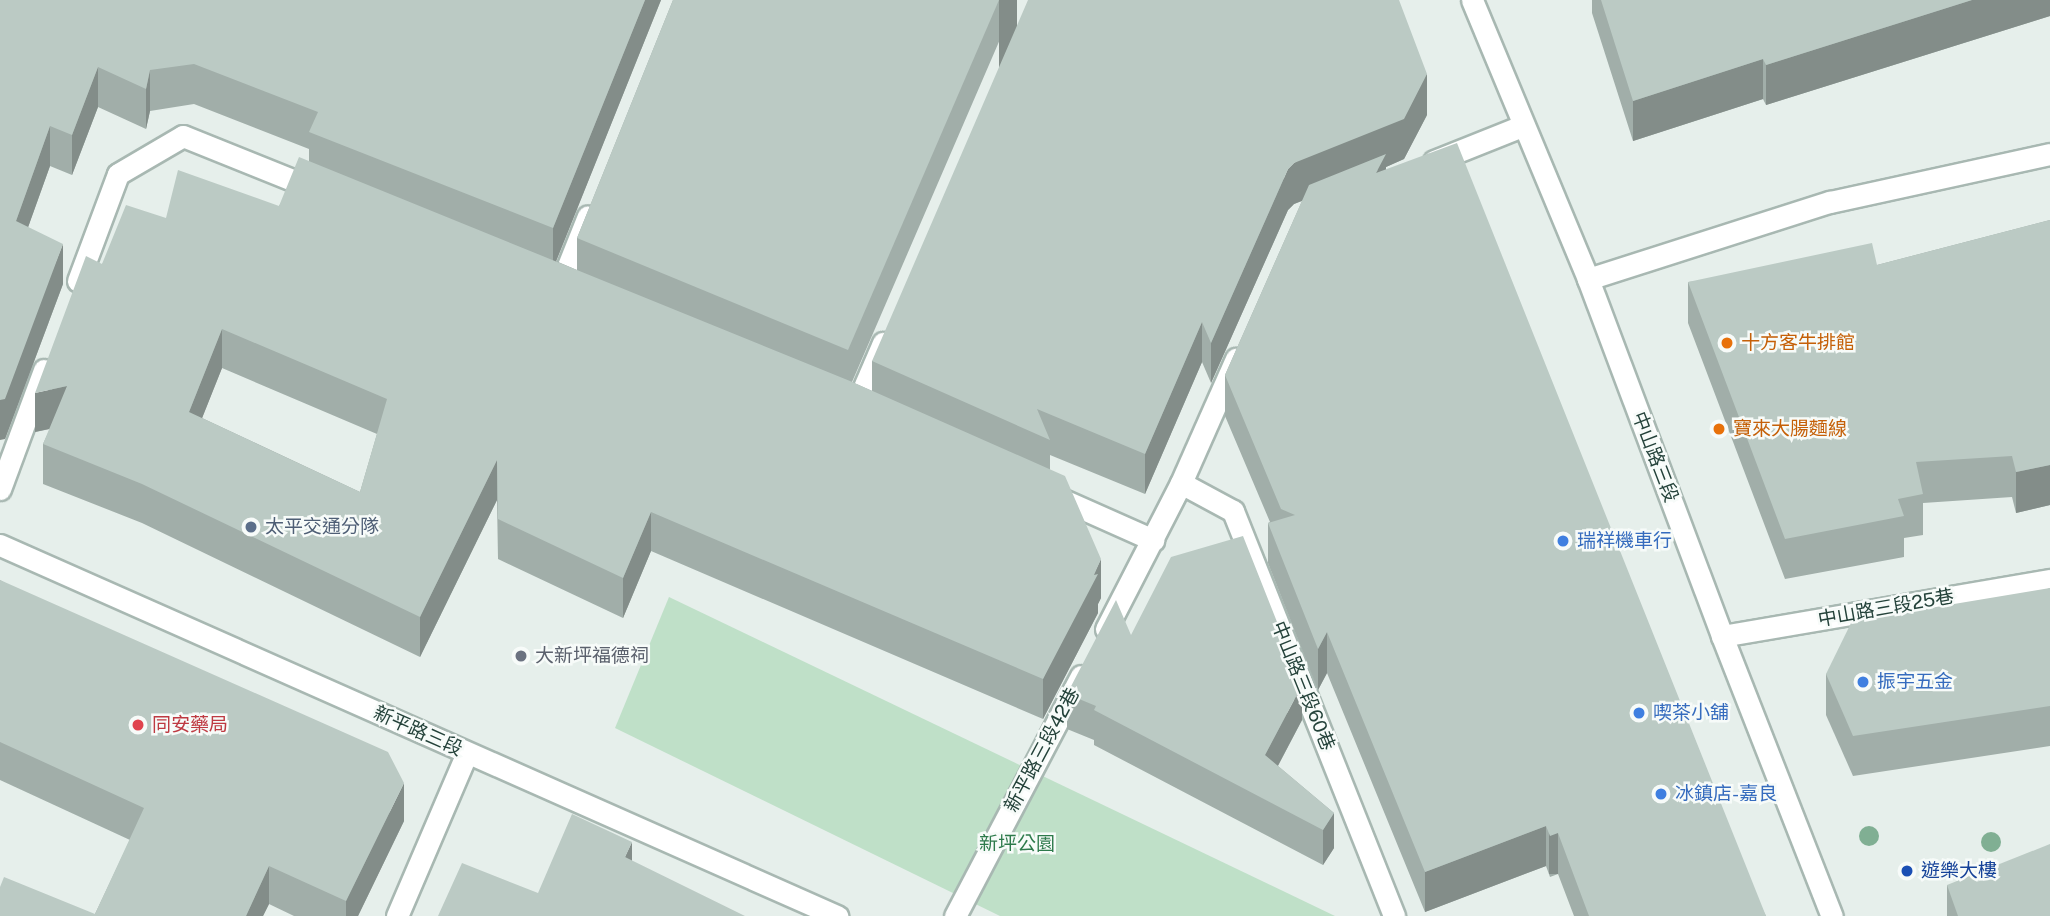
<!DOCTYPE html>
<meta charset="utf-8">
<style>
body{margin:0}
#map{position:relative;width:2050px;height:916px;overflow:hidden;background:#e6efeb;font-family:"Public Sans","Noto Sans TC",sans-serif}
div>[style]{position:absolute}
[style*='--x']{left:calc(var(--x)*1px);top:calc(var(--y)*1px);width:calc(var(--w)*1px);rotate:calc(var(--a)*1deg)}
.green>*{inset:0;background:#bfe0c8}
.roads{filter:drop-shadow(2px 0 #a8b8b2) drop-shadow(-2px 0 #a8b8b2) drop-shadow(0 2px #a8b8b2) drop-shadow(0 -2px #a8b8b2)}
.lane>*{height:21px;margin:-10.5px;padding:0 10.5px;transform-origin:10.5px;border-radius:10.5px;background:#fff}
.street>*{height:21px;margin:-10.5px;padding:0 10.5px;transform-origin:10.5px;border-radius:10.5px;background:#fff}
.secondary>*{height:21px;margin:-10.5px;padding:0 10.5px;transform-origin:10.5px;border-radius:10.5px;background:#fff}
.trees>*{width:20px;height:20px;margin:-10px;border-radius:50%;background:#80af93}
.wall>*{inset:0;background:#a1aea9}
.shaded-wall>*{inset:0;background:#838d89;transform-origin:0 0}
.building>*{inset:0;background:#bbcac4}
.dots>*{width:19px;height:19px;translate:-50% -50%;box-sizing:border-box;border:4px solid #f7fbf9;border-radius:50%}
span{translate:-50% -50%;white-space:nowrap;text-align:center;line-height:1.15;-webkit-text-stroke:5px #f7fbf9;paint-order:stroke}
.food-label{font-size:19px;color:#c56008}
.left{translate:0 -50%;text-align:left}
.street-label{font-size:19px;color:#24423a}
.service-label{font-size:19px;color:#4e5e75}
.shop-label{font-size:19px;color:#366cbe}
.worship-label{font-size:19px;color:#5b616d}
.health-label{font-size:19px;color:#be3a42}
.park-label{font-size:19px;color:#2d7a4b}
.transit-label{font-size:19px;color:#164399}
</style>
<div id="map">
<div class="green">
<i style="clip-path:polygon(669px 597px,1335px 916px,1000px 916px,615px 728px)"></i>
</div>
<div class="roads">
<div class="lane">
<i style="--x:1434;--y:161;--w:95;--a:-21.7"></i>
<i style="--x:1588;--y:279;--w:254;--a:-17.7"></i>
<i style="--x:1830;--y:202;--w:225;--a:-12.3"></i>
<i style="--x:78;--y:281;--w:114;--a:-69.5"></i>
<i style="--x:118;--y:174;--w:75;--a:-30.3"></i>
<i style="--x:183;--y:136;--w:142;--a:21.9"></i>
<i style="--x:560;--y:286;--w:75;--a:-68.2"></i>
<i style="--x:855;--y:408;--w:71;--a:-66.7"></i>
<i style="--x:1181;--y:483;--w:59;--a:28.3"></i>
<i style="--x:1233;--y:511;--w:436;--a:68.3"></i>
<i style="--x:0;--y:489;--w:127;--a:-69.7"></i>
<i style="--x:1052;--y:495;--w:111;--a:24"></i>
<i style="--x:1106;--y:629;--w:164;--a:-62.8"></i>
<i style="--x:1181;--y:483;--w:136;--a:-66.1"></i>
<i style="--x:397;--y:916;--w:177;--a:-66.8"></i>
<i style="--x:955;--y:916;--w:271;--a:-62.3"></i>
</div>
<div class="street">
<i style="--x:0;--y:545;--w:916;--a:23.91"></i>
<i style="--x:1722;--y:636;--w:333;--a:-9.7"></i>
</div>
<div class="secondary">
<i style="--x:1472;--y:0;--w:302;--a:67.4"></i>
<i style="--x:1588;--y:279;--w:381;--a:69.4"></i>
<i style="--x:1722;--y:636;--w:301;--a:68.6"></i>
</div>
</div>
<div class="trees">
<i style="left:1869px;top:836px"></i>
<i style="left:1991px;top:842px"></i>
</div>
<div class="wall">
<i style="clip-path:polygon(evenodd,0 0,661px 0,556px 261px,577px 270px,577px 238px,673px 0,1017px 0,852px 382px,872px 391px,872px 361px,1427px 115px,1404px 159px,1386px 167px,1386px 170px,1766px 916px,1574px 916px,1558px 874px,1550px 877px,1546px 866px,1425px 912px,1327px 673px,1318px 690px,1268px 563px,1268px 523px,1270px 522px,1225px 416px,1225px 375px,1302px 201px,1294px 204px,1288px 210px,1211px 383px,1202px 362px,1145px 494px,1050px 455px,1050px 470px,1101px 598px,1098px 604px,1098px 613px,1043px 719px,651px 551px,623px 618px,498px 559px,497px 500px,420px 657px,142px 523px,43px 484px,43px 444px,50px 429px,35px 432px,102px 264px,166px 218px,279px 206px,309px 161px,309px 149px,194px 104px,150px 111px,146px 129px,98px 107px,72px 175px,50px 166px,28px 227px,63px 284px,5px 439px,0 0,222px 368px,377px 434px,360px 492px,202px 418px,222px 368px)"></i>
<i style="clip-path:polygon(1592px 0,2050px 0,2050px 16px,1766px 105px,1763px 99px,1633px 141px,1592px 13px)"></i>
<i style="clip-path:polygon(2050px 220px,2050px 505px,2016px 513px,2012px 497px,1923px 503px,1923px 535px,1904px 538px,1904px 557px,1785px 579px,1688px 323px,1688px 282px,1877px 265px)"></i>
<i style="clip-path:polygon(0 580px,404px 821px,358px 916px,294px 916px,269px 904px,263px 916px,0 916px,95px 914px,130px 840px,0 780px)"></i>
<i style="clip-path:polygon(2050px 588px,2050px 746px,1853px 776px,1826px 715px,1826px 674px)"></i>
<i style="clip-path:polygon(1131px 635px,1302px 720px,1278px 766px,1334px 813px,1334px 848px,1323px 865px,1094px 745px,1094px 740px,1067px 729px,1067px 694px)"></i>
<i style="clip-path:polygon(1947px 885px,2050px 916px,1947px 916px)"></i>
</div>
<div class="shaded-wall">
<i style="clip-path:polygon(645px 0,661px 0,553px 269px,553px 228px)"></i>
<i style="left:999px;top:0;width:18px;height:381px"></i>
<i style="clip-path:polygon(1972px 0,2050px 0,2050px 16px,1766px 105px,1766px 65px)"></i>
<i style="clip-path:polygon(1763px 59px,1763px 99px,1633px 141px,1633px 101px)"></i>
<i style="clip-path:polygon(98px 67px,98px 107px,72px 175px,72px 135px)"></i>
<i style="clip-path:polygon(150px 70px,150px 111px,146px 129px,146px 89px)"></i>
<i style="clip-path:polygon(1427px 74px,1427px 115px,1404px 159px,1386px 167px,1386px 195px,1376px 173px,1378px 170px,1294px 204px,1288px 210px,1211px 383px,1211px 343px,1288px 169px,1294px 163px)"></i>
<i style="clip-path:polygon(50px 126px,50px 166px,16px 261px,16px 221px)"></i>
<i style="clip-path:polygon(63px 244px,63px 284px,5px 439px,0 440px,0 400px)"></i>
<i style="clip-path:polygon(1202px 322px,1202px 362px,1145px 494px,1145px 454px)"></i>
<i style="clip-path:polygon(222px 329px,222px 368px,189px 451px,189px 412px)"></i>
<i style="clip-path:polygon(67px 386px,67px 425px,35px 432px,35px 393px)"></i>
<i style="clip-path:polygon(497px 460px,497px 500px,420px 657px,420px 617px)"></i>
<i style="clip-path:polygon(2050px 465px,2050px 505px,2016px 513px,2016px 472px)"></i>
<i style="clip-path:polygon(651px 512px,651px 551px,623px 618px,623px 578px)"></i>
<i style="clip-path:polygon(1101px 559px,1101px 598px,1098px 604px,1098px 613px,1043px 719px,1043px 679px)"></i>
<i style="clip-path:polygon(1327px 632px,1327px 673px,1318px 690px,1318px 649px)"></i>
<i style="clip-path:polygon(1302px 685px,1302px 720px,1265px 790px,1265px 755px)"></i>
<i style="clip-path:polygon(404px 783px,404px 821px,358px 916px,346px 916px,346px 901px)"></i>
<i style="clip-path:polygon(1334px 813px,1334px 848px,1323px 865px,1323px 830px)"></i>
<i style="clip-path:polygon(1546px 826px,1546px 866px,1425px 912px,1425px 872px)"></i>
<i style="left:1558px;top:833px;width:41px;height:9px;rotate:90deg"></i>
<i style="clip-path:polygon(632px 842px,632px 883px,625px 857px)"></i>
<i style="clip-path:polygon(269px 866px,269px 904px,263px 916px,246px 916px)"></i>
</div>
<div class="building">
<i style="clip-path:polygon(0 0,645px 0,553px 228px,309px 132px,318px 112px,194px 64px,150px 70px,146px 89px,98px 67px,72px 135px,50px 126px,16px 221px,63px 244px,5px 399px,0 400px)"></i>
<i style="clip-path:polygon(673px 0,999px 0,848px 350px,577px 238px)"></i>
<i style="clip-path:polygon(1028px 0,1399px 0,1427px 74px,1404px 119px,1294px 163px,1288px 169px,1211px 343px,1202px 322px,1145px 454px,1037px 409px,1050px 440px,872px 361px)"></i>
<i style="clip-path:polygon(1601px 0,1972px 0,1766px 65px,1763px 59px,1633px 101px)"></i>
<i style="clip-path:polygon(1457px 143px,1766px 916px,1589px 916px,1558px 833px,1550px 836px,1546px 826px,1425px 872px,1327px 632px,1318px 649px,1268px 523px,1295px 515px,1281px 509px,1225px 375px,1309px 185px,1386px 154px,1376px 173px)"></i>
<i style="clip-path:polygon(evenodd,299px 157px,850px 381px,1065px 476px,1101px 559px,1094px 575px,1098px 574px,1043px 679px,651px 512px,623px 578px,498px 519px,497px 460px,420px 617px,142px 484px,43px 444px,67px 386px,35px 393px,86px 256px,102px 264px,126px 205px,166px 218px,178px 170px,279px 206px,299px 157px,222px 329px,387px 399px,360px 492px,189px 412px,222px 329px)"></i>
<i style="clip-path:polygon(2050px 220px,2050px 465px,2016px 472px,2012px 456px,1916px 462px,1923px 494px,1898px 499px,1904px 516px,1785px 539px,1688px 282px,1872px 243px,1877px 265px)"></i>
<i style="clip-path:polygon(1243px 536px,1302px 685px,1265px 755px,1334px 813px,1323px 830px,1094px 710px,1096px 706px,1067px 694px,1116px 600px,1131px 635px,1171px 557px)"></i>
<i style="clip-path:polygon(0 580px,388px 752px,404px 783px,346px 901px,269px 866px,246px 916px,0 916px,0 887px,4px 877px,95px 914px,144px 808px,0 742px)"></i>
<i style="clip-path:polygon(2050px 588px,2050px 706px,1853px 736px,1826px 674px,1852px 621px)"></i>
<i style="clip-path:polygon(572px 814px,632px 842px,625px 857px,745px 916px,438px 916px,462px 863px,538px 893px)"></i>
<i style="clip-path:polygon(2050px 844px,2050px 916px,1958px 916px,1947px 885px)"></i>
</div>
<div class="dots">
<i style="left:1727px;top:343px;background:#e8710a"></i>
<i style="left:1719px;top:429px;background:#e8710a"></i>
<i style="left:251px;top:527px;background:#5c6f8a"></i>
<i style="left:1563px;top:541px;background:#3f7fe0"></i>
<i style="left:521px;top:656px;background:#6b7280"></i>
<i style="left:1863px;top:682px;background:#3f7fe0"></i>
<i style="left:1639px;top:713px;background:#3f7fe0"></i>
<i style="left:138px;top:725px;background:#e0444e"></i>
<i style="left:1661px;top:794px;background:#3f7fe0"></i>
<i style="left:1907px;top:871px;background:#1a4fb4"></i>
</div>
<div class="food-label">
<span class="left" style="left:1741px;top:343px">十方客牛排館</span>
<span class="left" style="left:1733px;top:429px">寶來大腸麵線</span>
</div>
<div class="street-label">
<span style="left:1655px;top:457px;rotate:69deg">中山路三段</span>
<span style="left:1886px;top:608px;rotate:-10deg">中山路三段25巷</span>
<span style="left:1303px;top:686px;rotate:68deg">中山路三段60巷</span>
<span style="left:418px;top:731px;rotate:24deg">新平路三段</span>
<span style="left:1042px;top:750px;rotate:-62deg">新平路三段42巷</span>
</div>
<div class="service-label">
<span class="left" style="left:265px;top:527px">太平交通分隊</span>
</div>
<div class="shop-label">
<span class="left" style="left:1577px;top:541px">瑞祥機車行</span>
<span class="left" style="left:1877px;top:682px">振宇五金</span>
<span class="left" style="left:1653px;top:713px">喫茶小舖</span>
<span class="left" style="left:1675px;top:794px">冰鎮店-嘉良</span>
</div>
<div class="worship-label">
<span class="left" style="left:535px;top:656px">大新坪福德祠</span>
</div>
<div class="health-label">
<span class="left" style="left:152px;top:725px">同安藥局</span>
</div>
<div class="park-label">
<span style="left:1017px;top:844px">新坪公園</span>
</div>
<div class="transit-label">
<span class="left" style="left:1921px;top:871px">遊樂大樓</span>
</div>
</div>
